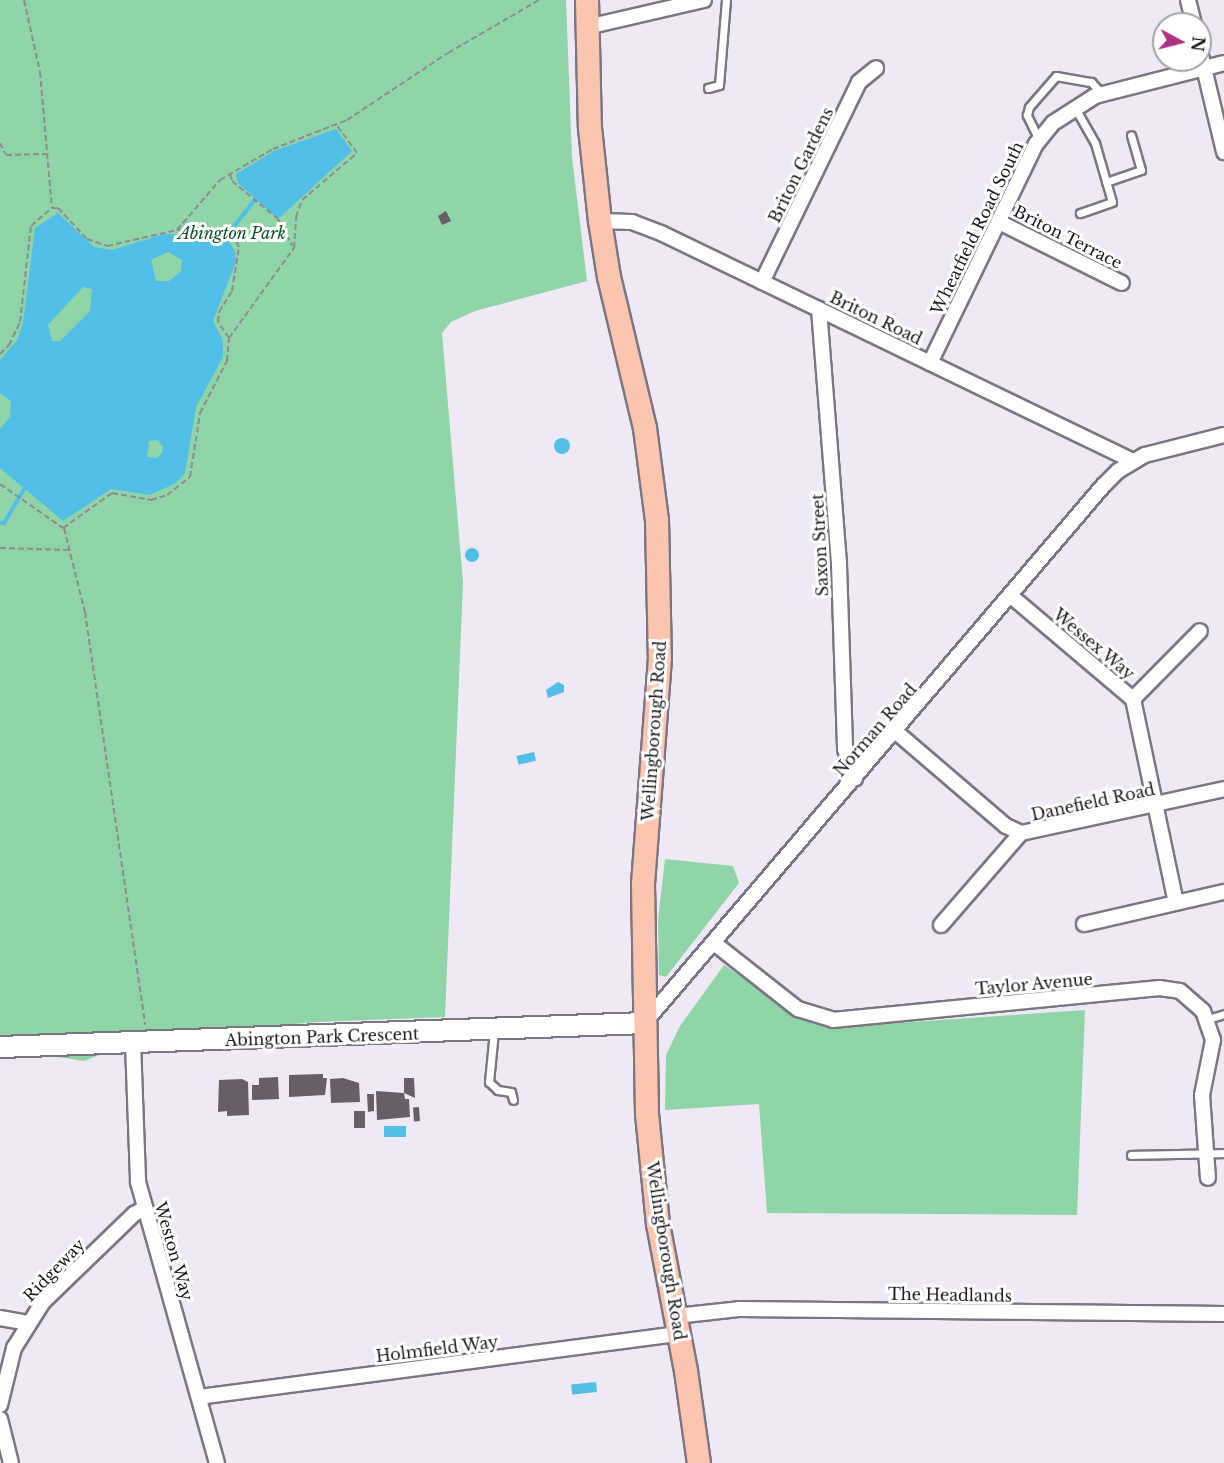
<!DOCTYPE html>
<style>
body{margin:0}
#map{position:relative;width:1224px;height:1463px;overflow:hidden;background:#efe9f5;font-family:"Libre Baskerville",serif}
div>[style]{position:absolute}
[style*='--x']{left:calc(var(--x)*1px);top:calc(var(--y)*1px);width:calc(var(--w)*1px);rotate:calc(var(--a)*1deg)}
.green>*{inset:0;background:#8fd5a7}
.water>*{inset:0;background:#52bfe8;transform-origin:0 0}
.round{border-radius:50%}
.stream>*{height:4px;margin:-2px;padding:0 2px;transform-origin:2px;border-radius:2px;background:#52bfe8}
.building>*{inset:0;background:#685e66;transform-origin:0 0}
.path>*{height:2px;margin-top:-1px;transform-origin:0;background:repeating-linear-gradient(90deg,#908c94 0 6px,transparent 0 9px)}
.roads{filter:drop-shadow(2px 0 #7b7681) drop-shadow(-2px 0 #7b7681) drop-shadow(0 2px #7b7681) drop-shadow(0 -2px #7b7681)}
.lane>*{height:7px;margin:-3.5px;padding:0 3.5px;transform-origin:3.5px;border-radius:3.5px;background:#fff}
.street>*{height:14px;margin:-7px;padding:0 7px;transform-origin:7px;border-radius:7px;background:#fff}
.secondary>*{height:20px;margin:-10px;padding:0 10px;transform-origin:10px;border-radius:10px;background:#fff}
.primary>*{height:22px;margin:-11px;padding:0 11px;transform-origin:11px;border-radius:11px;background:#fbc5af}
span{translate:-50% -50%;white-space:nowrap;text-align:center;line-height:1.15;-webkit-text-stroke:6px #fff;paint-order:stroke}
.street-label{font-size:16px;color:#1a181c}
.park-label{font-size:16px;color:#0c502d;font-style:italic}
.north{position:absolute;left:1152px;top:12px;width:60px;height:60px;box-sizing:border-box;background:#fff;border:2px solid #a3a3a4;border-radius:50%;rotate:97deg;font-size:16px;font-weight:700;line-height:24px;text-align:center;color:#1a181c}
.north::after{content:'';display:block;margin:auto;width:21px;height:27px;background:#ad3285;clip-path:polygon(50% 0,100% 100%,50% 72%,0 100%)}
</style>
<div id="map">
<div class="green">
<i style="clip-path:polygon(0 0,566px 0,572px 157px,587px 281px,475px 311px,451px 322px,442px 333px,463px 582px,445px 1017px,317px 1022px,149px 1036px,84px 1061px,0 1048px)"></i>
<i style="clip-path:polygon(665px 859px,733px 866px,739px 883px,666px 977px,659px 975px,658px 920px)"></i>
<i style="clip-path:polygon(724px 965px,789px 1010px,820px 1024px,854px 1026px,1085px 1010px,1077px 1215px,767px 1213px,759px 1104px,665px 1110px,666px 1055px,680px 1026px)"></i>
</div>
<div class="water">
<i style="clip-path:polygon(336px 129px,352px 151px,278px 219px,238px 183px,236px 174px,274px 151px)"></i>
<i style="clip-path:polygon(evenodd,58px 213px,94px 247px,112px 250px,164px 234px,204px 234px,226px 237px,235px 251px,236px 262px,213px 321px,223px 340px,223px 357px,196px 407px,185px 473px,176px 483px,150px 495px,111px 489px,63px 521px,0 468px,0 429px,10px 417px,11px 401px,0 393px,0 360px,17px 340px,23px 323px,35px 228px,58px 213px,168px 252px,182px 260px,181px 271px,169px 281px,156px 281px,151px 260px,168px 252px,58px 213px,83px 287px,92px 289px,90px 311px,60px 341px,52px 341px,48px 325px,83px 287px,58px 213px,157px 440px,163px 447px,162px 453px,157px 458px,147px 457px,149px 441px,157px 440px)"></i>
<i class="round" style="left:554px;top:438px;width:16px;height:16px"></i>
<i class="round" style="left:465px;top:548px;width:14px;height:14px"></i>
<i style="clip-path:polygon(558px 682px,564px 685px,564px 692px,548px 698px,546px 690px)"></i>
<i style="left:534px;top:752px;width:9px;height:18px;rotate:77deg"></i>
<i style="left:406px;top:1126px;width:11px;height:22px;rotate:90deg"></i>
<i style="left:596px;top:1382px;width:10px;height:25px;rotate:84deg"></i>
</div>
<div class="stream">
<i style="--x:232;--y:229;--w:37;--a:-52"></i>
<i style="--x:0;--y:523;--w:4;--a:0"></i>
<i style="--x:4;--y:523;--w:43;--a:-59.3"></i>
</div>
<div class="building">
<i style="clip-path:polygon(446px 211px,451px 221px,442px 225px,438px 216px)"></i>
<i style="clip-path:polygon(323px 1074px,323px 1078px,327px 1078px,325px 1095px,289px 1097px,289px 1075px)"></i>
<i style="clip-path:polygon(278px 1077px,279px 1099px,252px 1100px,252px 1085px,259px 1085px,259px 1078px)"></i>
<i style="clip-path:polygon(343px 1078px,359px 1083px,360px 1102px,331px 1103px,330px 1079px)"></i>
<i style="clip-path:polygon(404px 1078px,414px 1078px,415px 1098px,404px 1093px,405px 1099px,409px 1099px,410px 1117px,377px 1120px,376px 1091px,404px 1093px)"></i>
<i style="clip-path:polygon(242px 1079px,248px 1082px,249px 1115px,227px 1116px,227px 1111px,218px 1112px,219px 1080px)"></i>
<i style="clip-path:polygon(367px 1094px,374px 1094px,374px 1111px,368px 1112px)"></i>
<i style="left:419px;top:1107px;width:14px;height:6px;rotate:86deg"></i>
<i style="left:354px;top:1111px;width:11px;height:17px"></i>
</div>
<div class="path">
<i style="--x:24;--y:0;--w:74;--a:77.5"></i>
<i style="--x:40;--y:72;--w:137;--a:85"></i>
<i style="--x:52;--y:208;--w:6;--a:0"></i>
<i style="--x:58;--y:208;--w:42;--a:46.9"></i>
<i style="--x:87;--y:239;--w:21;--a:19"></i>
<i style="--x:107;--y:246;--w:72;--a:-12.9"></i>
<i style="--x:177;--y:230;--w:66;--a:-49.3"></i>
<i style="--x:220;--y:180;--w:61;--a:-30.3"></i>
<i style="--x:273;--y:149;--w:79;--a:-21.4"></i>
<i style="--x:347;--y:120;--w:121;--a:-33.6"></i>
<i style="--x:448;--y:53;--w:105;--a:-30.2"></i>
<i style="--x:0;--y:143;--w:13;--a:63"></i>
<i style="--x:6;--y:155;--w:40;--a:-1.4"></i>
<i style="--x:230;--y:174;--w:7;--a:74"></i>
<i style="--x:232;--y:181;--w:60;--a:39.6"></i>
<i style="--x:278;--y:219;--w:30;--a:62"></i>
<i style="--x:229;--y:338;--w:111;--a:-54.2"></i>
<i style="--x:294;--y:248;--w:31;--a:-86"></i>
<i style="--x:296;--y:217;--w:18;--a:-71"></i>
<i style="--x:302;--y:200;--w:72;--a:-40.5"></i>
<i style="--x:357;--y:153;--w:34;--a:-126"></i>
<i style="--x:0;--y:354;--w:13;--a:-45"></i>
<i style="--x:9;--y:345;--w:25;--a:-64"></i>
<i style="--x:20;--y:322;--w:97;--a:-83.5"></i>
<i style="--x:31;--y:226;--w:28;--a:-41"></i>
<i style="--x:0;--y:484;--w:77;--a:34.9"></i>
<i style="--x:63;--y:528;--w:60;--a:-35.5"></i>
<i style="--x:112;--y:493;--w:40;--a:10"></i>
<i style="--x:151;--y:500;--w:17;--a:-17"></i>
<i style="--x:167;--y:495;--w:29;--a:-38"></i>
<i style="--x:190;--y:477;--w:65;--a:-81.1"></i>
<i style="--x:200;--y:413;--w:59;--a:-62.6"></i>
<i style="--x:227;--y:361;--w:23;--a:-85"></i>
<i style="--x:229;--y:338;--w:19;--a:-125"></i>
<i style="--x:218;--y:322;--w:10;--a:-84"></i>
<i style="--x:219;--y:312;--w:25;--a:-58"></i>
<i style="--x:232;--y:291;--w:45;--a:-81"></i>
<i style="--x:239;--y:247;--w:9;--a:-117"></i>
<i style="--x:235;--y:239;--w:10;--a:-151"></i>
<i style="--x:226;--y:234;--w:49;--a:-175.3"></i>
<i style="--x:64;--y:528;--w:87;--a:76"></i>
<i style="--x:85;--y:612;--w:417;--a:81.7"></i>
<i style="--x:0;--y:548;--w:71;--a:1.6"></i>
</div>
<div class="roads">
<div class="lane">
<i style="--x:708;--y:88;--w:11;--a:-15"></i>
<i style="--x:719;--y:85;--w:85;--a:-85.3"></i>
<i style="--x:1075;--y:108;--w:40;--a:60.3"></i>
<i style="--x:1095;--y:143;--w:61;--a:73.9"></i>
<i style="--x:1112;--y:202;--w:34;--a:161"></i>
<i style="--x:1039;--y:140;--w:28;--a:-116"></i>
<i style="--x:1027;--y:115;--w:8;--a:-76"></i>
<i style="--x:1029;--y:107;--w:41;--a:-48.9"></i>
<i style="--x:1056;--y:76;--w:36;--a:10"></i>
<i style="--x:1091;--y:82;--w:16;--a:47"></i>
<i style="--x:1106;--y:182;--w:37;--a:-19"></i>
<i style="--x:1141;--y:170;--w:36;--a:-106"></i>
<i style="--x:1208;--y:1019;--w:17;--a:-17"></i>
<i style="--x:494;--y:1031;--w:51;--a:95.6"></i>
<i style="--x:489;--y:1082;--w:12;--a:42"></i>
<i style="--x:498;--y:1090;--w:13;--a:9"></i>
<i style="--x:511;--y:1092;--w:8;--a:76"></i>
<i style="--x:1131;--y:1155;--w:93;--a:-1.2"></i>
</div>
<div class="street">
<i style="--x:1188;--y:0;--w:25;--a:76"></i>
<i style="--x:587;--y:27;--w:120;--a:-13"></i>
<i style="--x:1200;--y:51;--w:104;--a:76.6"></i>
<i style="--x:600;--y:221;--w:32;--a:2"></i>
<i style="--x:632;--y:222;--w:33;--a:21"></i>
<i style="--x:663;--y:234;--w:522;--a:25.78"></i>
<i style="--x:999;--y:222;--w:137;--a:26.4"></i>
<i style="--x:762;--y:282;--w:222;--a:-64.1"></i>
<i style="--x:859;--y:82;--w:22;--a:-39"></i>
<i style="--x:819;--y:309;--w:257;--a:85.5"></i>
<i style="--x:839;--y:565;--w:184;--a:88.1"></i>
<i style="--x:845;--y:749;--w:31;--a:71"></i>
<i style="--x:930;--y:363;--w:243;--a:-64.2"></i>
<i style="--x:1036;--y:144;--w:27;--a:-51"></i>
<i style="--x:1053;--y:123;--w:50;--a:-32.7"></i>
<i style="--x:1095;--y:96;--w:133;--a:-14.3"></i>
<i style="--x:1011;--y:596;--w:160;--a:40.2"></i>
<i style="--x:1133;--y:699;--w:208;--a:78.1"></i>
<i style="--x:1133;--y:699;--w:95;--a:-45.4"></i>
<i style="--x:895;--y:731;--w:146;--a:40.6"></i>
<i style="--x:1006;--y:826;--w:17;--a:25"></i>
<i style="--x:1021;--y:833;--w:208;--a:-12.2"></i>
<i style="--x:1084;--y:924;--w:144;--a:-12.9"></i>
<i style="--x:941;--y:925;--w:122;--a:-49"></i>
<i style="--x:714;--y:943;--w:107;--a:38.2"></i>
<i style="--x:798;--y:1009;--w:37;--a:17"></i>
<i style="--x:833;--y:1020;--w:328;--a:-5.6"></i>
<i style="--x:1159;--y:988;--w:21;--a:8"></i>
<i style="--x:1180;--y:991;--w:30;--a:41"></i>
<i style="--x:1203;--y:1011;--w:31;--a:71"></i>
<i style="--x:1213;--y:1040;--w:56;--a:101.3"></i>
<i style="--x:1202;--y:1095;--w:83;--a:85.9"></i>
<i style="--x:645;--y:1022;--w:705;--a:-49.49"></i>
<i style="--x:1103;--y:486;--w:21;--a:-45"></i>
<i style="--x:1118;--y:471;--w:31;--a:-31"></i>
<i style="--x:1145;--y:455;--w:81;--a:-14.2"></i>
<i style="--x:133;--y:1043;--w:139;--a:87.9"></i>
<i style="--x:138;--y:1182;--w:292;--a:74.3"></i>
<i style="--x:676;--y:1316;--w:63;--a:-6.3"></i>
<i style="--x:739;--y:1309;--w:485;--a:0.6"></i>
<i style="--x:0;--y:1318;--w:28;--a:10"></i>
<i style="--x:199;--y:1397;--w:484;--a:-7.5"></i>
<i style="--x:0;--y:1405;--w:59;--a:-76.2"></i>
<i style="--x:14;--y:1348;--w:54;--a:-57.8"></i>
<i style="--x:43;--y:1302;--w:127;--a:-44"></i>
<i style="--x:134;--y:1214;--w:13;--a:-29"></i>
<i style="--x:0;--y:1419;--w:45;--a:76"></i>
</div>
<div class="secondary">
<i style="--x:0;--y:1047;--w:644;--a:-2.13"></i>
</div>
<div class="primary">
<i style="--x:587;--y:0;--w:128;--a:88.7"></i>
<i style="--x:590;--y:128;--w:94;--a:83.9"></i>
<i style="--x:600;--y:221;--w:57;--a:80.9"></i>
<i style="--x:609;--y:277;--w:155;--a:76.6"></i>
<i style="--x:645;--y:428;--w:93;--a:82.6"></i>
<i style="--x:657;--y:520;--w:138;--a:88.8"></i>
<i style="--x:660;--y:658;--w:227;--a:94.3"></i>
<i style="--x:643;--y:884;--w:230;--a:89"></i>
<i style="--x:647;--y:1114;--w:111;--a:84.3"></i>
<i style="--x:658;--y:1224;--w:150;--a:79.2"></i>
<i style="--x:686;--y:1371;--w:93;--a:82"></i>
</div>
</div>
<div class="street-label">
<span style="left:801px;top:165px;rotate:-64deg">Briton Gardens</span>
<span style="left:977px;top:228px;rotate:-64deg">Wheatfield Road South</span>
<span style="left:1068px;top:237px;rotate:27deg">Briton Terrace</span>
<span style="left:876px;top:318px;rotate:26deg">Briton Road</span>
<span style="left:820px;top:545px;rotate:-93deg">Saxon Street</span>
<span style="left:1094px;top:644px;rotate:40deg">Wessex Way</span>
<span style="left:875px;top:730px;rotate:-49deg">Norman Road</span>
<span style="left:654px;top:731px;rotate:-86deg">Wellingborough Road</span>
<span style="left:1093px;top:802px;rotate:-12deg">Danefield Road</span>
<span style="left:1034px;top:984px;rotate:-5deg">Taylor Avenue</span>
<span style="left:322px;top:1037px;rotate:-2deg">Abington Park Crescent</span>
<span style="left:174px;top:1251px;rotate:74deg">Weston Way</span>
<span style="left:666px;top:1251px;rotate:81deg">Wellingborough Road</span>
<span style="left:54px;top:1270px;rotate:-46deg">Ridgeway</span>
<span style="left:950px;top:1295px;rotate:1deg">The Headlands</span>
<span style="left:437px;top:1349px;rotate:-7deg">Holmfield Way</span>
</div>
<div class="park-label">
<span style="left:232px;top:233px">Abington Park</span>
</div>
<div class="north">N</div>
</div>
